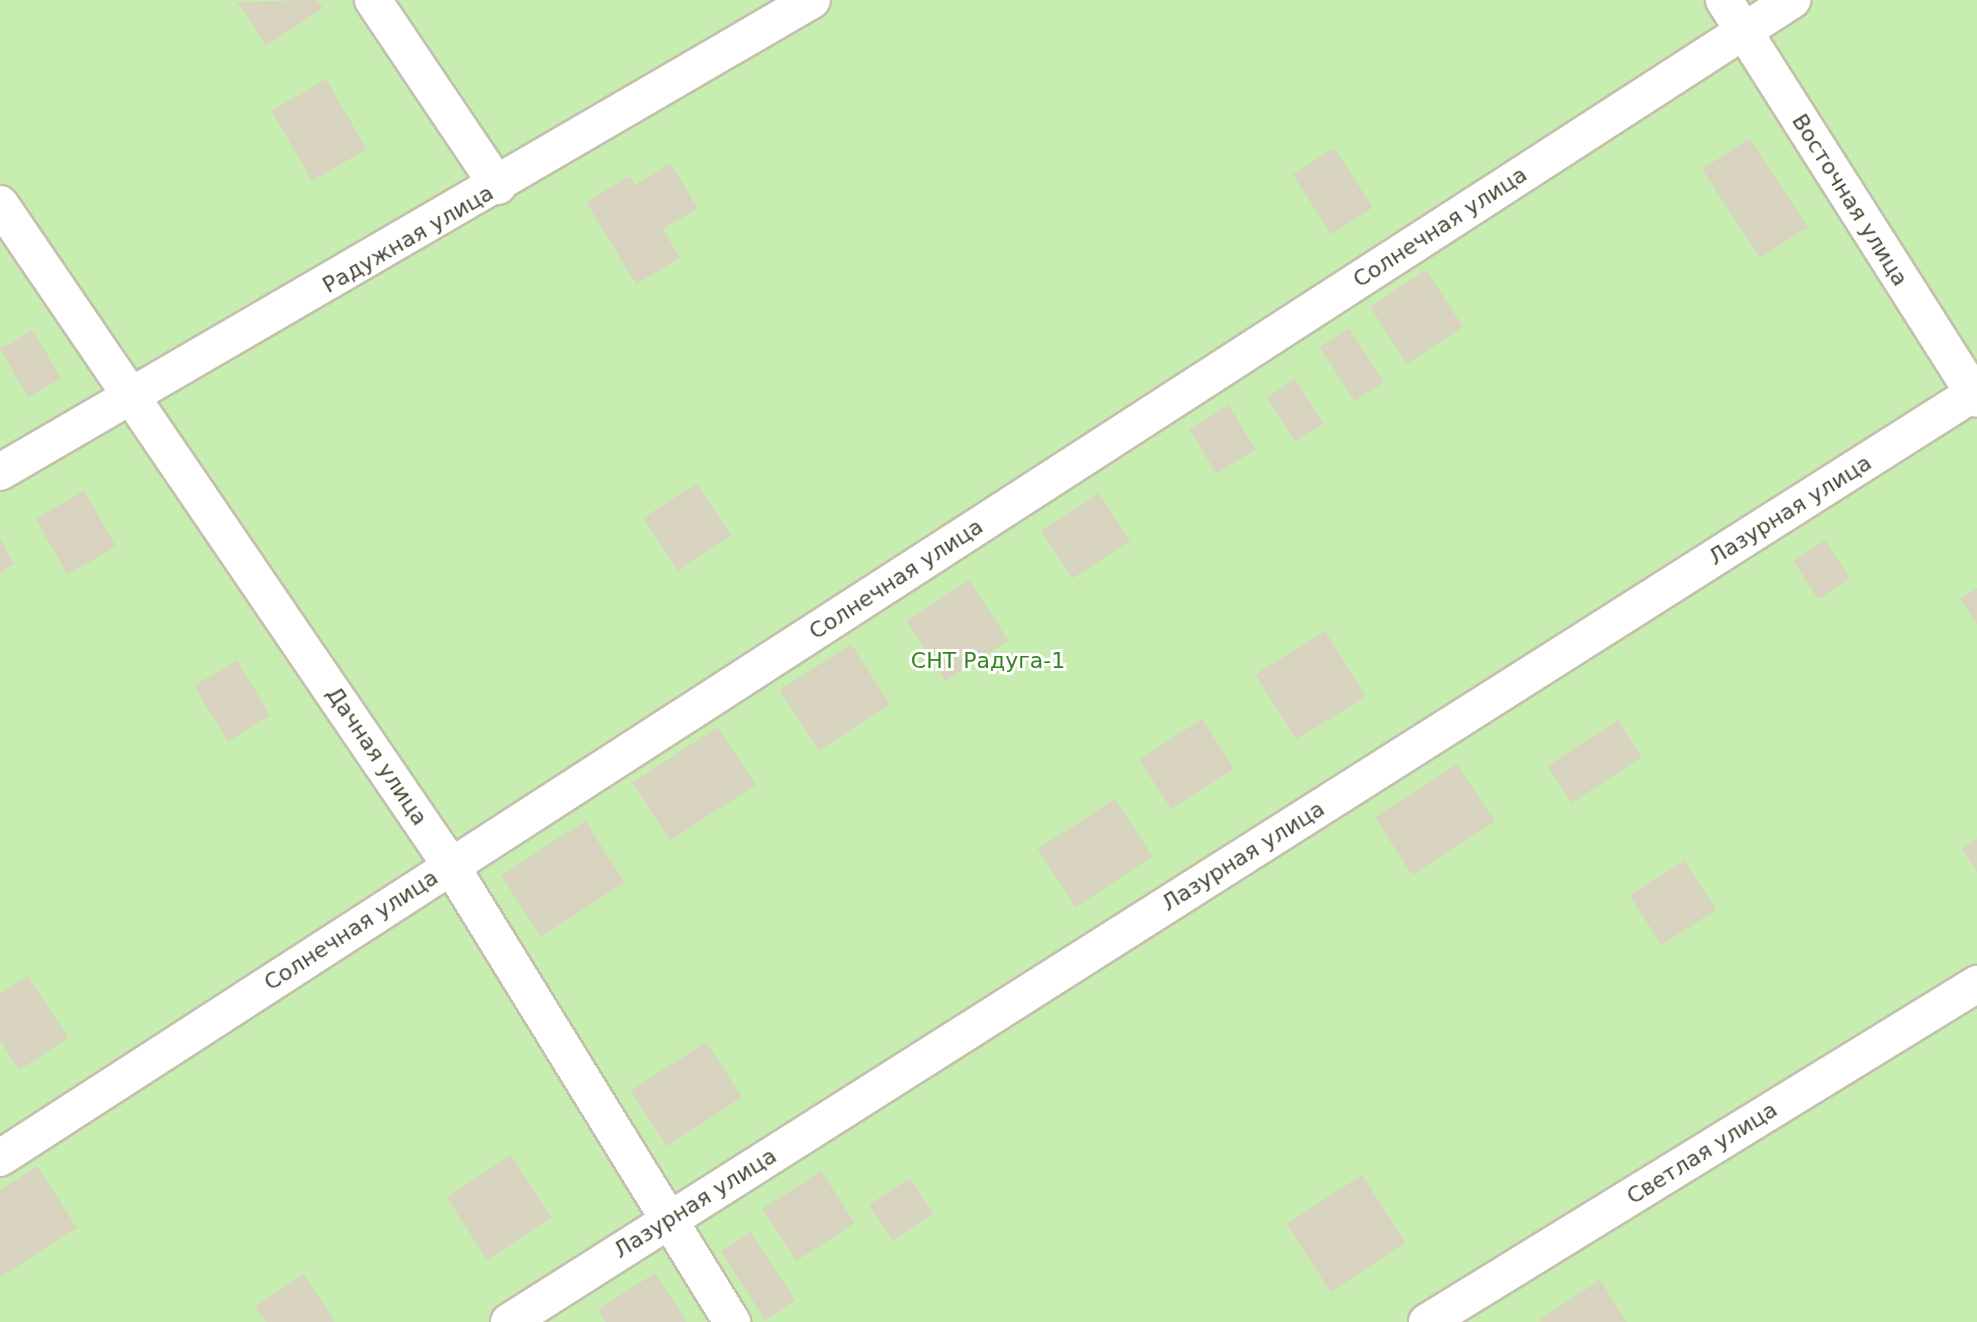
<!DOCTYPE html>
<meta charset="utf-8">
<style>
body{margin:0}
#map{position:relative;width:1977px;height:1322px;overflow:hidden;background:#f6f5eb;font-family:"DejaVu Sans",sans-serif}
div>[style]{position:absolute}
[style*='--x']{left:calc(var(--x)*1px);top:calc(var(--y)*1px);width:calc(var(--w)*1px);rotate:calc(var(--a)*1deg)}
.green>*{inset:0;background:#c7edb1;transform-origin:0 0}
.building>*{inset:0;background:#d9d4bf;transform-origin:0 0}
.roads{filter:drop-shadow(2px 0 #c3c0ac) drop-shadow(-2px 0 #c3c0ac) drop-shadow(0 2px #c3c0ac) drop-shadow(0 -2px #c3c0ac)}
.street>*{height:36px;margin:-18px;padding:0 18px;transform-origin:18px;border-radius:18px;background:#fff}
span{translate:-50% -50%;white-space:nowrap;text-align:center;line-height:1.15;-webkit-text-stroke:6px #fff;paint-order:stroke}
.street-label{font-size:22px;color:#4c4838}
.park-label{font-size:22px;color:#378425}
</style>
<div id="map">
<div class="green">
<i style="left:0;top:0;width:1977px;height:1322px"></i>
</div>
<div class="building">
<i style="clip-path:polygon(317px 0,323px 8px,266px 46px,237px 2px)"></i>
<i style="left:326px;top:79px;width:81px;height:63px;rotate:60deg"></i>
<i style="left:1750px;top:138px;width:106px;height:57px;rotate:57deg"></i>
<i style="left:1334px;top:148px;width:71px;height:49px;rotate:57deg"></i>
<i style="clip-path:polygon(670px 163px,698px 208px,663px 229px,680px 258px,636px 284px,586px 202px,630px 176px,635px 185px)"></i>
<i style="left:1426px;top:270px;width:68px;height:67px;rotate:57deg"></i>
<i style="left:1349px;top:328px;width:64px;height:35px;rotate:57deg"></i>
<i style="left:33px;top:330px;width:56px;height:38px;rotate:60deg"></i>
<i style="left:1295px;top:379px;width:53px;height:34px;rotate:57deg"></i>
<i style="left:1228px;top:405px;width:52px;height:46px;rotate:58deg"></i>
<i style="left:697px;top:483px;width:63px;height:64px;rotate:57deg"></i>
<i style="left:84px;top:491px;width:64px;height:56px;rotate:60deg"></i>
<i style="left:1099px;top:493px;width:57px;height:69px;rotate:57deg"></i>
<i style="clip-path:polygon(0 539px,14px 564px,0 573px)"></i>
<i style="left:1825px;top:540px;width:46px;height:38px;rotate:57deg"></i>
<i style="left:969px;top:580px;width:72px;height:75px;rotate:57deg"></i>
<i style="clip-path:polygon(1977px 588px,1977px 625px,1960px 599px)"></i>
<i style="left:1325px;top:631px;width:77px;height:82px;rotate:58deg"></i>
<i style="left:851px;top:644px;width:72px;height:85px;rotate:57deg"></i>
<i style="left:237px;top:660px;width:65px;height:50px;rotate:59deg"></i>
<i style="left:1202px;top:719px;width:59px;height:75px;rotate:57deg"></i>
<i style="left:1618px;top:720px;width:44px;height:84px;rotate:57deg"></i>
<i style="left:718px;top:727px;width:69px;height:102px;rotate:57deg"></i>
<i style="left:1457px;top:764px;width:69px;height:98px;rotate:57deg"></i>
<i style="left:1115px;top:799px;width:69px;height:92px;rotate:57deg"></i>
<i style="left:585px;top:821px;width:73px;height:100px;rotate:57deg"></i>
<i style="clip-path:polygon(1977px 839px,1977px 872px,1962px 849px)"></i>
<i style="left:1684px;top:860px;width:59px;height:65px;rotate:57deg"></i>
<i style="clip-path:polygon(28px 976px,68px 1038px,19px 1070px,0 1040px,0 994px)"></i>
<i style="left:706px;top:1042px;width:66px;height:90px;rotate:57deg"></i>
<i style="left:511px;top:1155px;width:75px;height:77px;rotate:57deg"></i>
<i style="clip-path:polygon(37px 1166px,77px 1228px,0 1277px,0 1190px)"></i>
<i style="left:821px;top:1171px;width:62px;height:70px;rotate:57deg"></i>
<i style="left:1362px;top:1175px;width:81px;height:90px;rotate:57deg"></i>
<i style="left:910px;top:1178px;width:43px;height:49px;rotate:57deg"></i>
<i style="left:751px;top:1232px;width:82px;height:36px;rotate:57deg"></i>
<i style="clip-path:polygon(655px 1273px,687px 1322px,606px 1322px,598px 1309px)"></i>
<i style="clip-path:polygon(304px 1274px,335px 1322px,266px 1322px,255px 1306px)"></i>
<i style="clip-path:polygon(1600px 1280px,1627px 1322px,1541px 1322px,1539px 1320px)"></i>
</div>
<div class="roads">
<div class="street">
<i style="--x:373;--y:0;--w:224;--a:56.1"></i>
<i style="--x:1724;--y:0;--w:472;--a:57.6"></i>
<i style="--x:0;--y:204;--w:801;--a:55.73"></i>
<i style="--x:451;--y:866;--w:536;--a:58.36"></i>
<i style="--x:0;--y:472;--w:939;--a:-30.17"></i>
<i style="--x:0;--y:1158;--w:2134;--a:-32.87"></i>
<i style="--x:509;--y:1322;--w:1738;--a:-32.38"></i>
<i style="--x:1427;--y:1322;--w:646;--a:-31.57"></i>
</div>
</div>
<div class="street-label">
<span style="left:1850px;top:200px;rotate:58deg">Восточная улица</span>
<span style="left:1440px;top:227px;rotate:-33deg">Солнечная улица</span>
<span style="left:408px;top:239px;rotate:-30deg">Радужная улица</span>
<span style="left:1790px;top:510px;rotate:-32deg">Лазурная улица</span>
<span style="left:896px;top:579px;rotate:-33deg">Солнечная улица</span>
<span style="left:377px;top:756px;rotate:56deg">Дачная улица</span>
<span style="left:1243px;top:856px;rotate:-32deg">Лазурная улица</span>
<span style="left:351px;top:930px;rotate:-33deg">Солнечная улица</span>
<span style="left:1702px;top:1153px;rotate:-32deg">Светлая улица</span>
<span style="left:695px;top:1203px;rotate:-32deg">Лазурная улица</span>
</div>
<div class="park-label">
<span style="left:988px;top:661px">СНТ Радуга-1</span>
</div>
</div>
